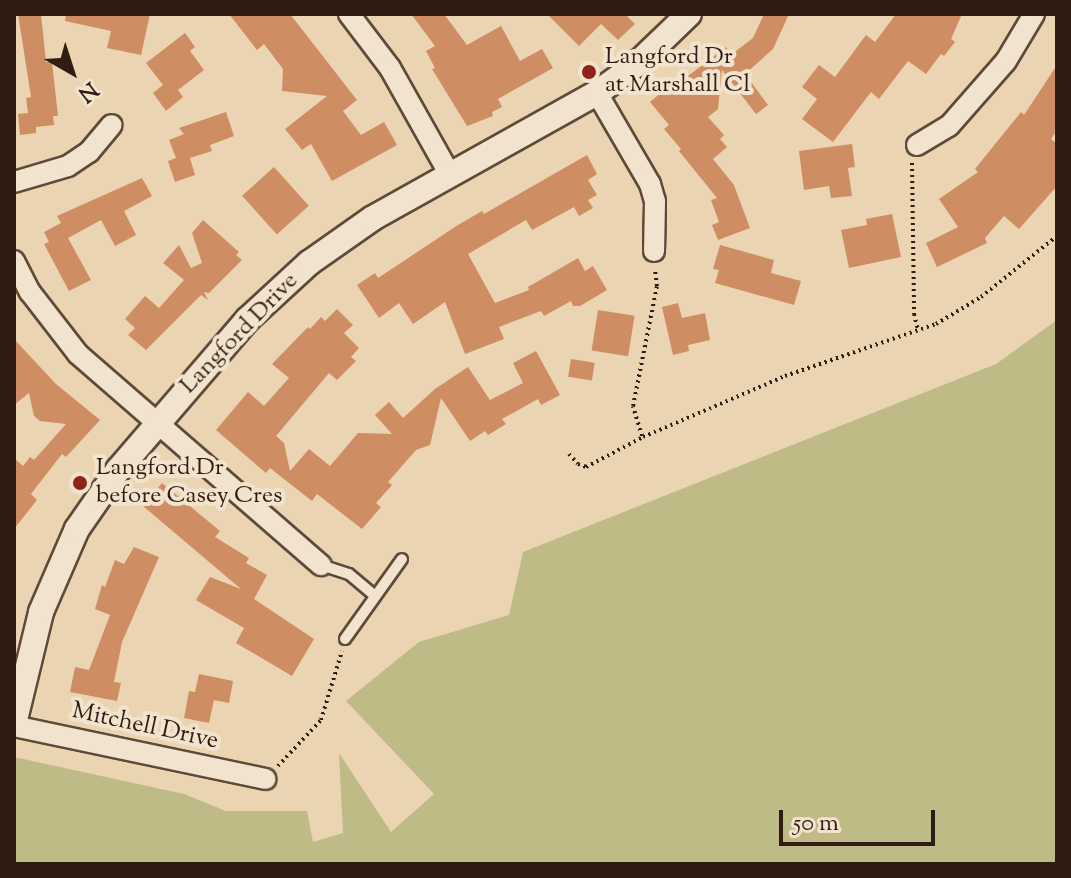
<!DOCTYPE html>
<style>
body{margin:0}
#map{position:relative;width:1071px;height:878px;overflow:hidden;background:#ead4b2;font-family:"Sorts Mill Goudy",serif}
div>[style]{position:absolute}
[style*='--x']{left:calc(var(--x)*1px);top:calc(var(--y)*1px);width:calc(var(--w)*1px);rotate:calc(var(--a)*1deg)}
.green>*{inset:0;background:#bfbb87}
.building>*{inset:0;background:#cf8d64;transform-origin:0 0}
.path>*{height:4px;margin-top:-2px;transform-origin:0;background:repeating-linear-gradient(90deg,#301c12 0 2px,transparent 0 6px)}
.roads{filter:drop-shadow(2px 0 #5e4a3a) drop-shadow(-2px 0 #5e4a3a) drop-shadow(0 2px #5e4a3a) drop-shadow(0 -2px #5e4a3a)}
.service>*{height:10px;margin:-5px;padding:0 5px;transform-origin:5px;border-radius:5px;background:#f1e3cd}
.minor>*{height:20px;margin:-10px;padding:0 10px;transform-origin:10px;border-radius:10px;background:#f1e3cd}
.tertiary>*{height:24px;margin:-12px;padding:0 12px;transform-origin:12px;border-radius:12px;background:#f1e3cd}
.dots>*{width:22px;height:22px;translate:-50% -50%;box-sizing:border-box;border:4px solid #f1e3cd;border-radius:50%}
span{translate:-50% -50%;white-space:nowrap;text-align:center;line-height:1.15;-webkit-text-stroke:8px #f1e3cd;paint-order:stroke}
.poi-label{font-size:24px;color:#301c12}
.left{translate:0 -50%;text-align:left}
.street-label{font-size:24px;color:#301c12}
.frame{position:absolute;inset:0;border:16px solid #301c12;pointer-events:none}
.north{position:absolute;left:32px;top:32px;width:80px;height:80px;-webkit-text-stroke:6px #f1e3cd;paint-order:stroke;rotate:141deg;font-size:22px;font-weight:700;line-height:32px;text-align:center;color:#301c12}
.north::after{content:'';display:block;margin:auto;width:28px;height:36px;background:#301c12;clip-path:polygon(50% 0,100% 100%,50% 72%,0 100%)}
.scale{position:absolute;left:779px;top:810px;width:156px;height:36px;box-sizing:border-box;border:4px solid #301c12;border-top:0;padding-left:10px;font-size:24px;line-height:28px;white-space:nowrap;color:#301c12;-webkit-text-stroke:6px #f1e3cd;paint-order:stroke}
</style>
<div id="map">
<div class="green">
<i style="clip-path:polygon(1057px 320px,1057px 864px,14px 864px,14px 757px,184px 794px,226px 811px,307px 811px,313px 842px,343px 833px,339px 753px,391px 832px,434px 794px,346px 701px,419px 642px,509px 615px,523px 552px,996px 364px)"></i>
</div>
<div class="building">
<i style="clip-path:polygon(18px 14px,41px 14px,46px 62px,52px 62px,58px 116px,53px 116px,54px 125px,36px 127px,36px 133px,20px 135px,18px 114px,28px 113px,26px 98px,31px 97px)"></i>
<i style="clip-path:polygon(66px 14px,150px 14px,141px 55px,107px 48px,111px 31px,65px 21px)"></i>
<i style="clip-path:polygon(229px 14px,290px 14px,357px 100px,343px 111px,361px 135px,384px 122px,397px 145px,332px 181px,311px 144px,302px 150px,285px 129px,327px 96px,282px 91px,283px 69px,264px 44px,257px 50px)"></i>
<i style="clip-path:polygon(411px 14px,444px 14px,467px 45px,501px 26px,520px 61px,542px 49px,553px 68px,498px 99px,502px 107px,492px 112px,493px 116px,467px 126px,432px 69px,435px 68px,426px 51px,435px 46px)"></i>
<i style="clip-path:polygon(547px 14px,625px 14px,635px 24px,618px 40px,601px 24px,579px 46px)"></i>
<i style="clip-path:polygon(764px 14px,789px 14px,773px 49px,745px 74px,768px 105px,756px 114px,722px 70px,718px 109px,708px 117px,724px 135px,720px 139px,727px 147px,713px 159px,734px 185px,750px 228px,718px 240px,712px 225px,719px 222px,711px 200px,717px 198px,679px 151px,681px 149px,664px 129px,669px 125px,650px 102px,685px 73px,688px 76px,726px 47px,732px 54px,753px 38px)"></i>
<i style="clip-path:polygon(896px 14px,962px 14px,951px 39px,955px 42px,944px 56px,941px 54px,926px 74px,908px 61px,879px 99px,871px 92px,833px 142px,802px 119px,817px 99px,802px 87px,819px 65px,835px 77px,866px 35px,875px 42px)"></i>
<i style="clip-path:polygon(185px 33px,195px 47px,190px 51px,204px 70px,178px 90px,183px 97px,166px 111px,153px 93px,163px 85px,146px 63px)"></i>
<i style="clip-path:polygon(1057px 65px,1057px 130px,1051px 139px,1057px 144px,1057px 186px,1019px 229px,1004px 216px,985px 238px,987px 243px,937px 267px,926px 243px,958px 227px,939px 199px,978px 172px,975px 169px,1021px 112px,1024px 115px)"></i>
<i style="clip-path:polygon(226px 112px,234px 136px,210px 145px,212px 151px,190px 158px,195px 175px,175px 182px,168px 161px,176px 158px,169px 140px,184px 134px,179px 128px)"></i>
<i style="clip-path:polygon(852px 144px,855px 167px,848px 168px,852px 196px,831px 198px,829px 186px,804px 190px,799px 151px)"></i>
<i style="clip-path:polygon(587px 155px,597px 174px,588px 180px,597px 195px,588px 200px,593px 208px,579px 216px,574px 207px,532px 230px,526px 220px,468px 254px,495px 303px,529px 290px,528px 287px,578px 258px,585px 271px,593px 266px,607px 290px,580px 306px,573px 306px,571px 301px,544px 316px,541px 311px,499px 327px,504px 339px,465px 354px,445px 302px,413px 324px,399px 303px,379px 318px,357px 285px,375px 273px,378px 278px,458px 225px,482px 211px,484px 214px)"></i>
<i style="left:274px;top:167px;width:52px;height:43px;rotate:48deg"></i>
<i style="clip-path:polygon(142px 178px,152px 196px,124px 211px,136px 235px,115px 246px,101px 220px,68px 238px,91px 280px,69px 291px,44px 244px,49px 242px,44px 232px,61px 223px,57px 216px)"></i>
<i style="clip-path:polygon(892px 214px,901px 257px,849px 268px,841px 230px,867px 225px,866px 219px)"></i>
<i style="clip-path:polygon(203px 220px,239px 252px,236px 255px,242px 260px,209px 293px,204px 292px,208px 300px,201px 295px,146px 350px,128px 335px,135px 328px,125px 319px,145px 296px,159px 308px,184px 280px,163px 263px,179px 245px,191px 268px,202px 263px,192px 233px)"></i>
<i style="clip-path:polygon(720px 245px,774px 260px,771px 273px,801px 281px,794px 305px,715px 283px,719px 270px,713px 269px)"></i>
<i style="clip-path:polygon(678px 303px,682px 318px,705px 313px,710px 340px,688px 345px,689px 351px,673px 355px,662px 307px)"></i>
<i style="clip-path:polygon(337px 309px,353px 325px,344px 333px,359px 348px,351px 357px,356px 361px,337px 380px,329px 373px,276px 436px,284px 443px,290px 471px,309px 449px,330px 466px,358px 433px,392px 434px,375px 415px,389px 402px,403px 418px,435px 389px,468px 367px,490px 400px,523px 383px,513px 363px,536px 351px,560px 395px,541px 405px,538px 399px,502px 419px,506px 424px,488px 435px,485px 431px,470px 441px,441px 398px,430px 445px,416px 450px,388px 482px,392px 485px,376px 503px,381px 507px,362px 529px,317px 494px,312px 501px,270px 468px,266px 473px,216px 430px,248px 392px,264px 406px,289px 378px,272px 364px,308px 327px,310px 329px,321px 317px,325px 321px)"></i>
<i style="left:598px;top:310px;width:37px;height:41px;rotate:9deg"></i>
<i style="clip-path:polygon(14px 339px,56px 384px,100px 420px,66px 457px,62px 454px,31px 494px,37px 500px,14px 529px,14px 458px,23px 466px,30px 457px,34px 460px,66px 424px,40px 421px,34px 416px,29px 393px,14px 405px)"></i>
<i style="left:571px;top:359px;width:24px;height:18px;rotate:9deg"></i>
<i style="clip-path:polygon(162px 483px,220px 531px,215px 537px,249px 558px,246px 563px,267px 575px,254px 599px,314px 639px,292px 676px,236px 643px,244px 628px,196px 600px,210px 577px,241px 589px,143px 506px)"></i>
<i style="clip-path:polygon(134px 547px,159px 557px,122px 642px,114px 682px,121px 683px,117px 701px,70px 692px,75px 667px,89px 670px,110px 615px,95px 609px,102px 585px,105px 587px,115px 560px,124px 564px)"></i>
<i style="clip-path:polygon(199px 674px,233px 681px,229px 703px,214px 700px,209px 723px,184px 718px,189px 691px,195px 692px)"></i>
</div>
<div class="path">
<i style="--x:912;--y:163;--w:151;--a:89.2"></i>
<i style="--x:914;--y:314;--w:16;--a:76"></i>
<i style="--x:642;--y:436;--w:31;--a:-107"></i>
<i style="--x:633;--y:406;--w:122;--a:-78.7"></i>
<i style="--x:657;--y:286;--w:17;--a:-97"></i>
<i style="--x:569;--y:454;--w:13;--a:48"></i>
<i style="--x:578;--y:464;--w:9;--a:21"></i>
<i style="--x:586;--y:467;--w:64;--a:-27.8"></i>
<i style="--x:643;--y:437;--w:155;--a:-23.2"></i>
<i style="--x:785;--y:376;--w:160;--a:-19"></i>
<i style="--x:936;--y:324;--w:52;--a:-31"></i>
<i style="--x:981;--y:297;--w:97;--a:-38.8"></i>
<i style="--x:278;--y:766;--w:63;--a:-46.9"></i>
<i style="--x:321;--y:720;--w:72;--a:-73.1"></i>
</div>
<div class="roads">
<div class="service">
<i style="--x:321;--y:565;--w:29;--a:18"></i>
<i style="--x:349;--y:574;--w:33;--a:40"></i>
<i style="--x:345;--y:639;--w:98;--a:-54.5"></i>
</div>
<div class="minor">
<i style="--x:349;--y:14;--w:68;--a:52.8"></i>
<i style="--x:390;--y:68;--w:123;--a:60.7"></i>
<i style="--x:597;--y:93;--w:105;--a:59.8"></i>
<i style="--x:650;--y:184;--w:18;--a:74"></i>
<i style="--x:655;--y:201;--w:50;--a:91.1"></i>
<i style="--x:917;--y:145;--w:37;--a:-31"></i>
<i style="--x:949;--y:126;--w:86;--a:-48.8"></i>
<i style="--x:1006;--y:61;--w:55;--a:-59.2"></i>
<i style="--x:14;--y:182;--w:56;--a:-16.5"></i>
<i style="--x:68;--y:166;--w:25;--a:-34"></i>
<i style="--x:89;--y:152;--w:35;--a:-50"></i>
<i style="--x:14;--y:261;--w:35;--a:63"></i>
<i style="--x:30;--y:292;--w:78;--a:52.3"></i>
<i style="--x:78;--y:354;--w:322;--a:41"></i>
<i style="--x:14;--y:726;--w:257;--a:11.9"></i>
</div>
<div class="tertiary">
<i style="--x:14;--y:724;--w:115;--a:-76.4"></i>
<i style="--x:41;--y:612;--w:90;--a:-66.6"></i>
<i style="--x:77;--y:529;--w:72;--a:-55.2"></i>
<i style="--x:118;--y:470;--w:199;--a:-49.3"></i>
<i style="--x:248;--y:319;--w:83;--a:-42.6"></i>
<i style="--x:309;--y:263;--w:78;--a:-35.1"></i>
<i style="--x:373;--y:218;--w:257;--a:-29.2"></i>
<i style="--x:597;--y:93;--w:49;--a:-35.9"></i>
<i style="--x:637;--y:64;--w:72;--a:-43.9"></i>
</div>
</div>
<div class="dots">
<i style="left:589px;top:72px;background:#8f2418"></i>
<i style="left:80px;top:483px;background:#8f2418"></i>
</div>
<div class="poi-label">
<span class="left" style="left:605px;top:72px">Langford Dr<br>at Marshall Cl</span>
<span class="left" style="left:96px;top:483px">Langford Dr<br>before Casey Cres</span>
</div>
<div class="street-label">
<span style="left:240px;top:334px;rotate:-46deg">Langford Drive</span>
<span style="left:145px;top:727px;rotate:12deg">Mitchell Drive</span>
</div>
<div class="frame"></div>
<div class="north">N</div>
<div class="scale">50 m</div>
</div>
